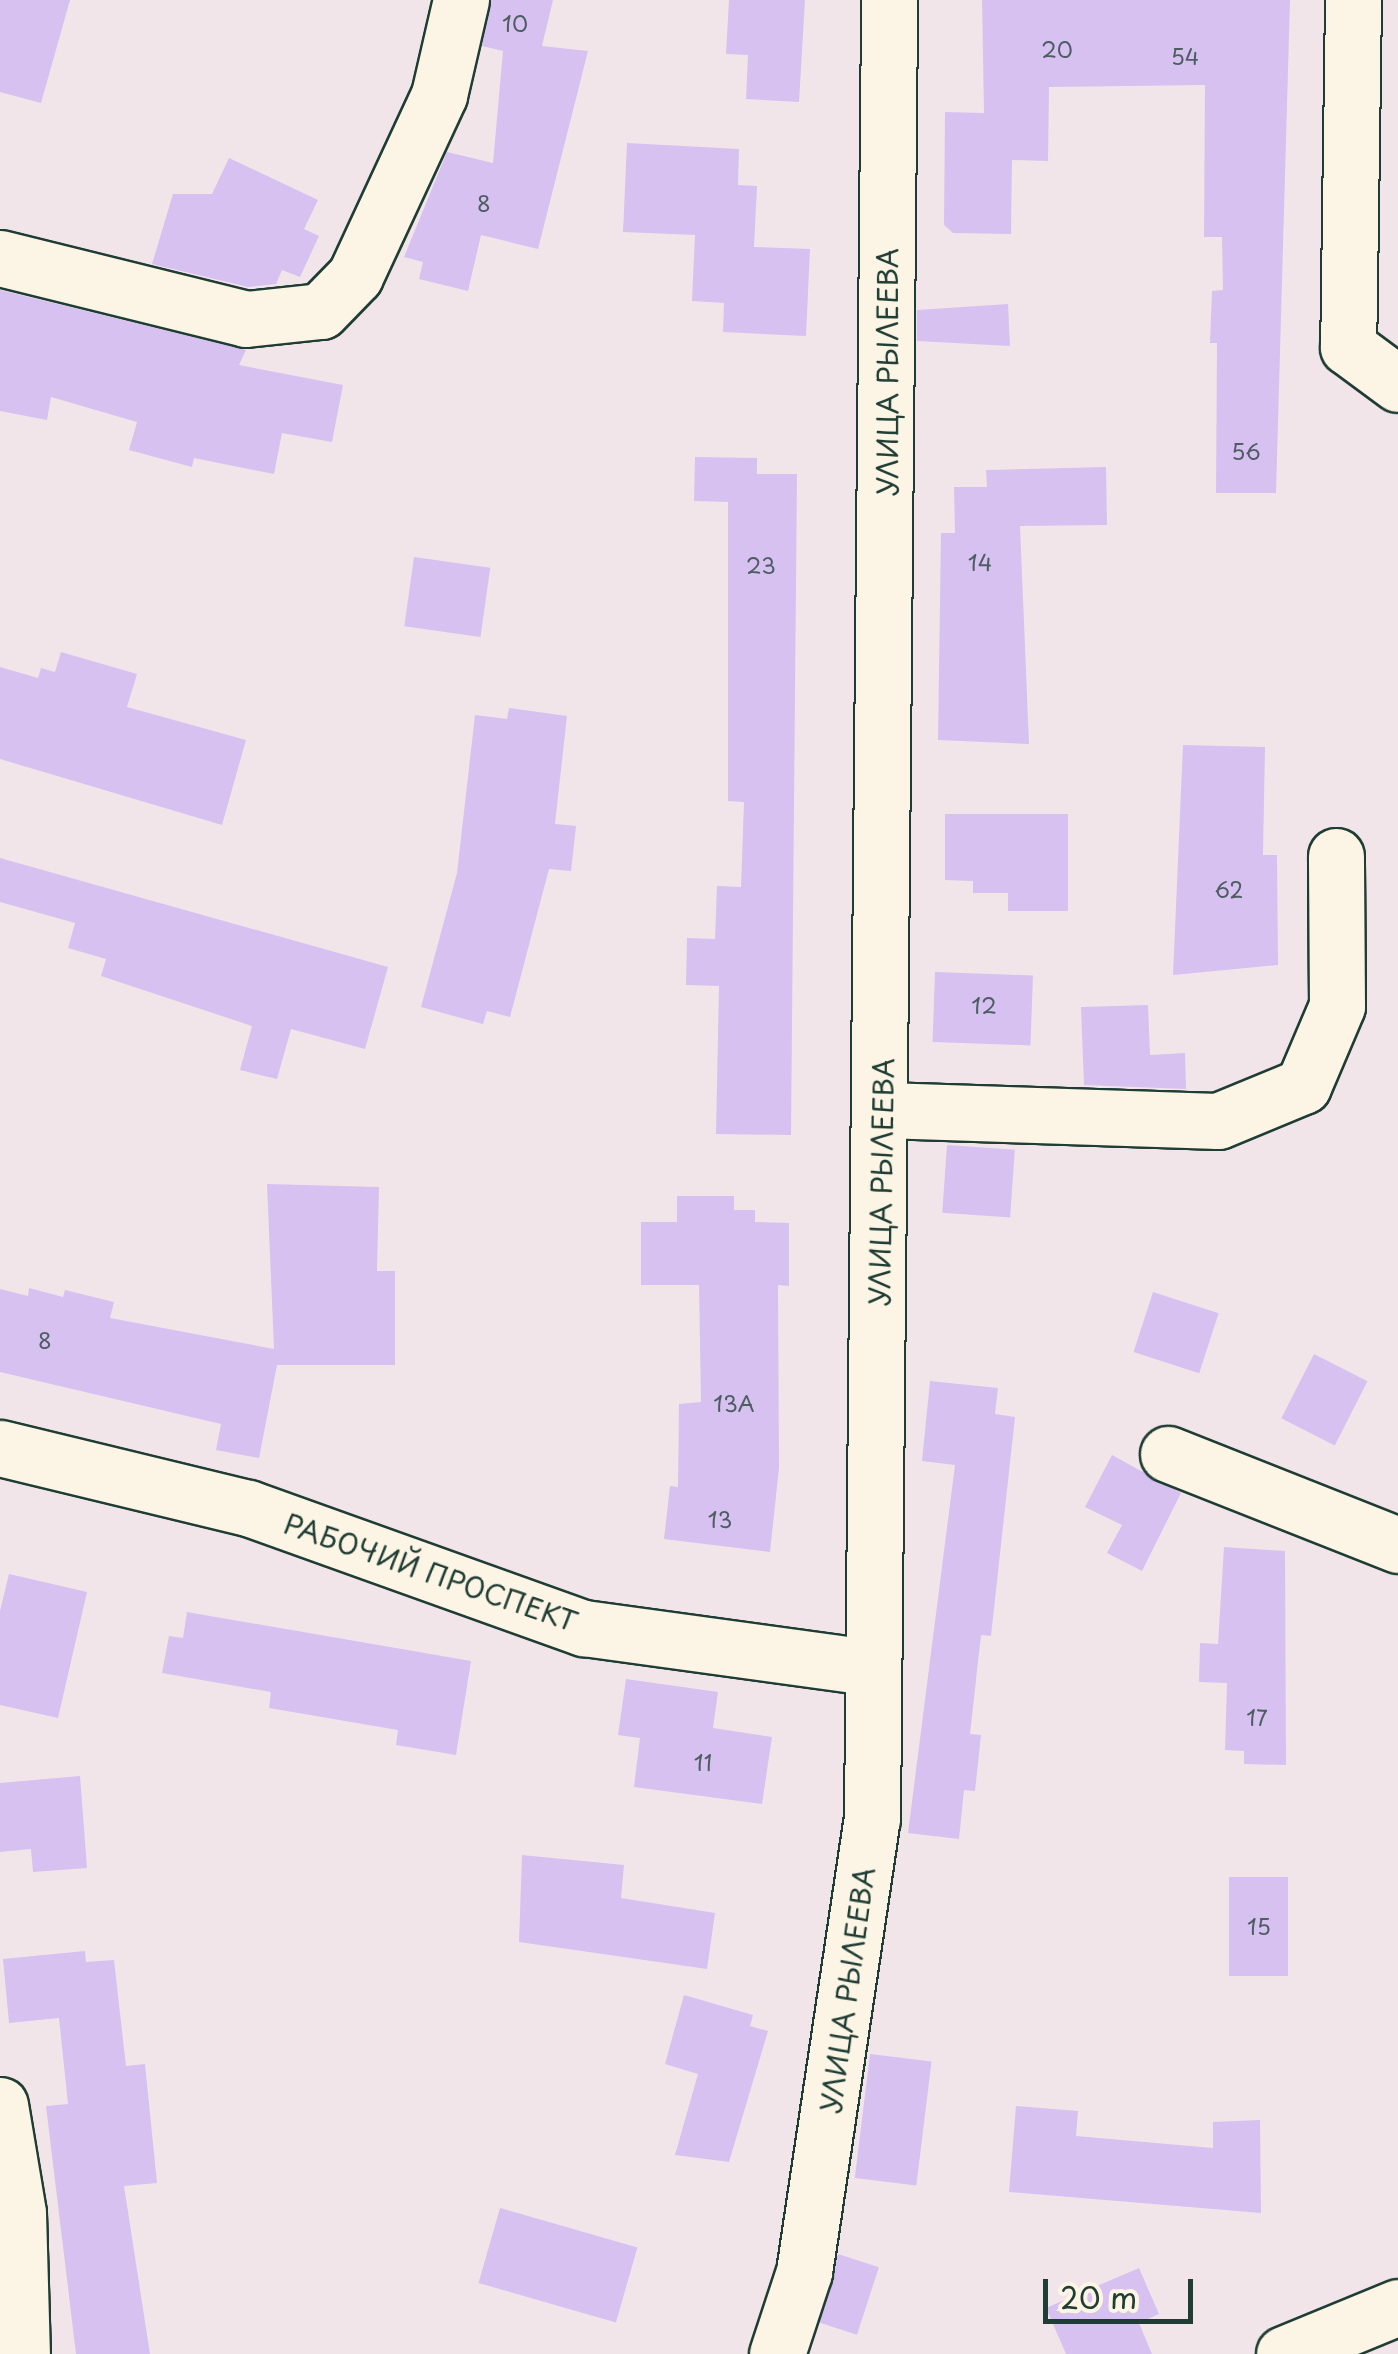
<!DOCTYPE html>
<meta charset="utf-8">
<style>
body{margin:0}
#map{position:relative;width:1398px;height:2354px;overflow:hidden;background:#f1e5e9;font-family:"Playpen Sans",sans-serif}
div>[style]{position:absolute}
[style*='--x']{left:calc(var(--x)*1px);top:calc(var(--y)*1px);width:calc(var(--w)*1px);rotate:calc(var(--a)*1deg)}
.building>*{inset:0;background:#d7c1f1;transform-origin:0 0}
.roads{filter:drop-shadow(2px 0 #1f3d34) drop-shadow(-2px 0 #1f3d34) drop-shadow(0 2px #1f3d34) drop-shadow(0 -2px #1f3d34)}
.minor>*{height:55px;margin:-27.5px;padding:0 27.5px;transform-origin:27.5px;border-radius:27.5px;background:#fcf5e5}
span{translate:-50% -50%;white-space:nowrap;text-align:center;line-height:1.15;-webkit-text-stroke:9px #fcf5e5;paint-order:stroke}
.number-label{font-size:22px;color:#4d5e63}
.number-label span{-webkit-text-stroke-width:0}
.street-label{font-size:28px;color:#1f3d34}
.scale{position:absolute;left:1043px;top:2279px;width:150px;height:45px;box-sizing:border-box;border:5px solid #1f3d34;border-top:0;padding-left:12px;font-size:30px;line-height:35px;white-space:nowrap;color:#1f3d34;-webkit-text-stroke:8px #fcf5e5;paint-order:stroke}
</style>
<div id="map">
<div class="building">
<i style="clip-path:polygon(0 0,70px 0,41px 103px,0 92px)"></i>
<i style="clip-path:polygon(491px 0,553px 0,542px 46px,588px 51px,538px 249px,481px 235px,468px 291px,419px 279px,423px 262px,404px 257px,447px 152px,493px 163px,503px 51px,482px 46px)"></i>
<i style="clip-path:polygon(729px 0,805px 0,799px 102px,746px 99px,748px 55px,726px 54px)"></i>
<i style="clip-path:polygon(982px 0,1290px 0,1276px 493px,1216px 493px,1217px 343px,1210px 343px,1212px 291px,1223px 290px,1222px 237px,1204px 237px,1205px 85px,1049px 87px,1048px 161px,1012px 160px,1011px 234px,953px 233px,944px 225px,945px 112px,984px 113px)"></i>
<i style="clip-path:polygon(627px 143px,739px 149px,738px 185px,757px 186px,754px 247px,810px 249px,806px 336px,723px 332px,724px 303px,692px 301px,695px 235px,623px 232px)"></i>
<i style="clip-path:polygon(229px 158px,318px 200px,304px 229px,319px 236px,300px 277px,282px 270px,276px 284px,248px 287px,152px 264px,173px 194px,212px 194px)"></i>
<i style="clip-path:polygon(0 290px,246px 350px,239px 365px,343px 385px,332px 442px,282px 433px,274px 474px,194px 458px,192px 467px,129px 450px,137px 422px,51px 397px,47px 420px,0 411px)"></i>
<i style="clip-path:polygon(1008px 304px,1010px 346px,917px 341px,917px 310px)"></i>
<i style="clip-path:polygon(695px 457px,757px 458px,757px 474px,797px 474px,791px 1135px,716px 1134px,719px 986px,686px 985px,687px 938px,715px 939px,717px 886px,741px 887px,744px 802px,728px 801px,728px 502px,694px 501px)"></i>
<i style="clip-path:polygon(1106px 467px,1107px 525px,1020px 526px,1029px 744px,938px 740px,941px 533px,955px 533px,954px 487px,987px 487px,986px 470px)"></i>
<i style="left:414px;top:557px;width:77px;height:70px;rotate:8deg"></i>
<i style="clip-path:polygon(61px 652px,137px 674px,127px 707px,246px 740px,222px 825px,0 759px,0 667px,38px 678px,41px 668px,55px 672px)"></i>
<i style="clip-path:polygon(509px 708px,567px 716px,555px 824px,576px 826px,571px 871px,549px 869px,510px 1017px,487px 1011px,483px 1024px,421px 1007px,457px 873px,475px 715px,507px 719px)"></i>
<i style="clip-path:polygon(1183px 745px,1265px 747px,1263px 855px,1277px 855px,1278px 965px,1173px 975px)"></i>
<i style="clip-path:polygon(945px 814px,1068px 814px,1068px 911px,1008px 911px,1008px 893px,973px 893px,973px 881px,945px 880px)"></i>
<i style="clip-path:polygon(0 858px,388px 967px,365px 1049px,291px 1029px,277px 1079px,240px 1070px,252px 1026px,101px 976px,106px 959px,68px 948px,75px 923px,0 902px)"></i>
<i style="left:935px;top:972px;width:98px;height:70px;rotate:2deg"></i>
<i style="clip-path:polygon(1148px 1005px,1150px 1055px,1185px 1053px,1186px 1089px,1084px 1085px,1081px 1007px)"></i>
<i style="left:947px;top:1145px;width:68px;height:68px;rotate:4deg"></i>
<i style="clip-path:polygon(267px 1184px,379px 1187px,377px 1271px,395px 1271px,395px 1365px,277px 1365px,259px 1458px,216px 1450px,221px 1424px,0 1372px,0 1289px,28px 1296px,29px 1288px,63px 1297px,65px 1290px,114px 1302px,110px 1318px,274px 1349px)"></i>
<i style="clip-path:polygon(677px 1196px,734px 1196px,734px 1210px,755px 1210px,755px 1222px,789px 1223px,789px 1286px,778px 1285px,779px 1468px,770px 1552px,664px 1539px,670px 1486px,678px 1487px,679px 1404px,701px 1402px,699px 1285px,641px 1285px,641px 1222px,677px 1222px)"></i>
<i style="left:1153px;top:1292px;width:69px;height:63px;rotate:18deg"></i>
<i style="left:1314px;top:1354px;width:60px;height:72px;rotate:27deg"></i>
<i style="clip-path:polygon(930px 1381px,998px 1388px,995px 1414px,1015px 1417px,991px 1636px,981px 1635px,970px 1734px,981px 1735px,975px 1791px,964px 1790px,959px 1839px,908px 1833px,955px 1465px,922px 1461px)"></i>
<i style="clip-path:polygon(1112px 1455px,1181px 1493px,1142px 1571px,1107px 1553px,1122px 1525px,1085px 1507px)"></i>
<i style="clip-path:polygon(1224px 1547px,1285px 1551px,1286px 1765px,1244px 1764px,1244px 1751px,1225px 1750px,1227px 1683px,1199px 1682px,1200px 1643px,1218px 1644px)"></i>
<i style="clip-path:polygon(9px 1574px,87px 1592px,58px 1718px,0 1705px,0 1611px)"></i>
<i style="clip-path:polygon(187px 1612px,471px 1661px,456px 1755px,396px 1745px,398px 1730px,269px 1708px,271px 1692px,162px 1673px,169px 1636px,183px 1638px)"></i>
<i style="clip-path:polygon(626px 1679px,718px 1692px,713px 1728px,772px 1737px,762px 1804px,634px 1787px,640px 1738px,618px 1735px)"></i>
<i style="clip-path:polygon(80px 1776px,87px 1868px,33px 1872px,31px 1849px,0 1852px,0 1783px)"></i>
<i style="clip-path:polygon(522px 1855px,624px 1865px,621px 1898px,715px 1913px,707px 1969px,519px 1942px)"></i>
<i style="left:1229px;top:1877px;width:59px;height:99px"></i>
<i style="clip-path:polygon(85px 1951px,86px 1962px,114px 1960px,126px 2066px,145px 2064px,157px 2183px,124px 2186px,150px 2354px,76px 2354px,46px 2106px,68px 2104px,59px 2018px,9px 2023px,3px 1959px)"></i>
<i style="clip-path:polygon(684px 1995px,753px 2015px,750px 2026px,768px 2031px,729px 2162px,675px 2155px,698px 2074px,665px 2064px)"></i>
<i style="left:870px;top:2054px;width:62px;height:125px;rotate:7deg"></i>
<i style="clip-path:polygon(1016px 2106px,1078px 2111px,1076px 2136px,1213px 2148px,1213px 2122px,1260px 2120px,1261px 2213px,1009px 2192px)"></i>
<i style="left:500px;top:2208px;width:143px;height:78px;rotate:16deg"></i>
<i style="left:838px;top:2254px;width:43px;height:71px;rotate:18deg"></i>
<i style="clip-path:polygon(1139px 2268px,1159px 2314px,1139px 2323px,1152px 2354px,1066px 2354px,1046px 2308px)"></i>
</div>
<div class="roads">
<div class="minor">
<i style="--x:1353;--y:0;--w:347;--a:90.8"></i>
<i style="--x:1348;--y:347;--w:62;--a:36.5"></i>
<i style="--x:0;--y:258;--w:253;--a:13.9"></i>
<i style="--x:246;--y:319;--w:75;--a:-6.1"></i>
<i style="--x:321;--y:311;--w:49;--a:-45.8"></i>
<i style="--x:355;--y:276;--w:200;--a:-65.1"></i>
<i style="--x:439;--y:95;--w:98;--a:-77"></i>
<i style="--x:884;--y:1110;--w:334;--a:1.9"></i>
<i style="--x:1218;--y:1121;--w:92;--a:-22.4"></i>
<i style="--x:1303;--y:1086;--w:87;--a:-67"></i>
<i style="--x:1337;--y:1006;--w:150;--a:-90.4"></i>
<i style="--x:0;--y:1448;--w:255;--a:13.6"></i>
<i style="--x:248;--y:1508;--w:357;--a:19.7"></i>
<i style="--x:584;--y:1628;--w:287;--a:7.8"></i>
<i style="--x:1168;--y:1454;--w:247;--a:21.6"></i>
<i style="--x:0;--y:2105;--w:109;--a:80.5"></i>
<i style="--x:18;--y:2213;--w:141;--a:88.4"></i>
<i style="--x:777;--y:2354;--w:86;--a:-71.8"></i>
<i style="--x:804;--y:2272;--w:458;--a:-81.5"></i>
<i style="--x:872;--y:1819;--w:1819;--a:-89.46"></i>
<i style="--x:1284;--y:2354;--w:123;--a:-22.4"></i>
</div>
</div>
<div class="number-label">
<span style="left:515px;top:23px">10</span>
<span style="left:1057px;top:49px">20</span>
<span style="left:1185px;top:56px">54</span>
<span style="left:484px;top:203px">8</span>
<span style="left:1246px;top:451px">56</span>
<span style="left:980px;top:562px">14</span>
<span style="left:761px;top:565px">23</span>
<span style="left:1229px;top:889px">62</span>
<span style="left:984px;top:1005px">12</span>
<span style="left:45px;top:1340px">8</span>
<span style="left:734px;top:1403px">13А</span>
<span style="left:720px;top:1519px">13</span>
<span style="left:1257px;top:1717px">17</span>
<span style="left:703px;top:1762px">11</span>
<span style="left:1259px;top:1926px">15</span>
</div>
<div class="street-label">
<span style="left:887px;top:372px;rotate:-90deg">УЛИЦА РЫЛЕЕВА</span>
<span style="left:881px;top:1182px;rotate:-89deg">УЛИЦА РЫЛЕЕВА</span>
<span style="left:431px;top:1572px;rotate:19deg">РАБОЧИЙ ПРОСПЕКТ</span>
<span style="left:847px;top:1990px;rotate:-82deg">УЛИЦА РЫЛЕЕВА</span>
</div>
<div class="scale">20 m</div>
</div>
